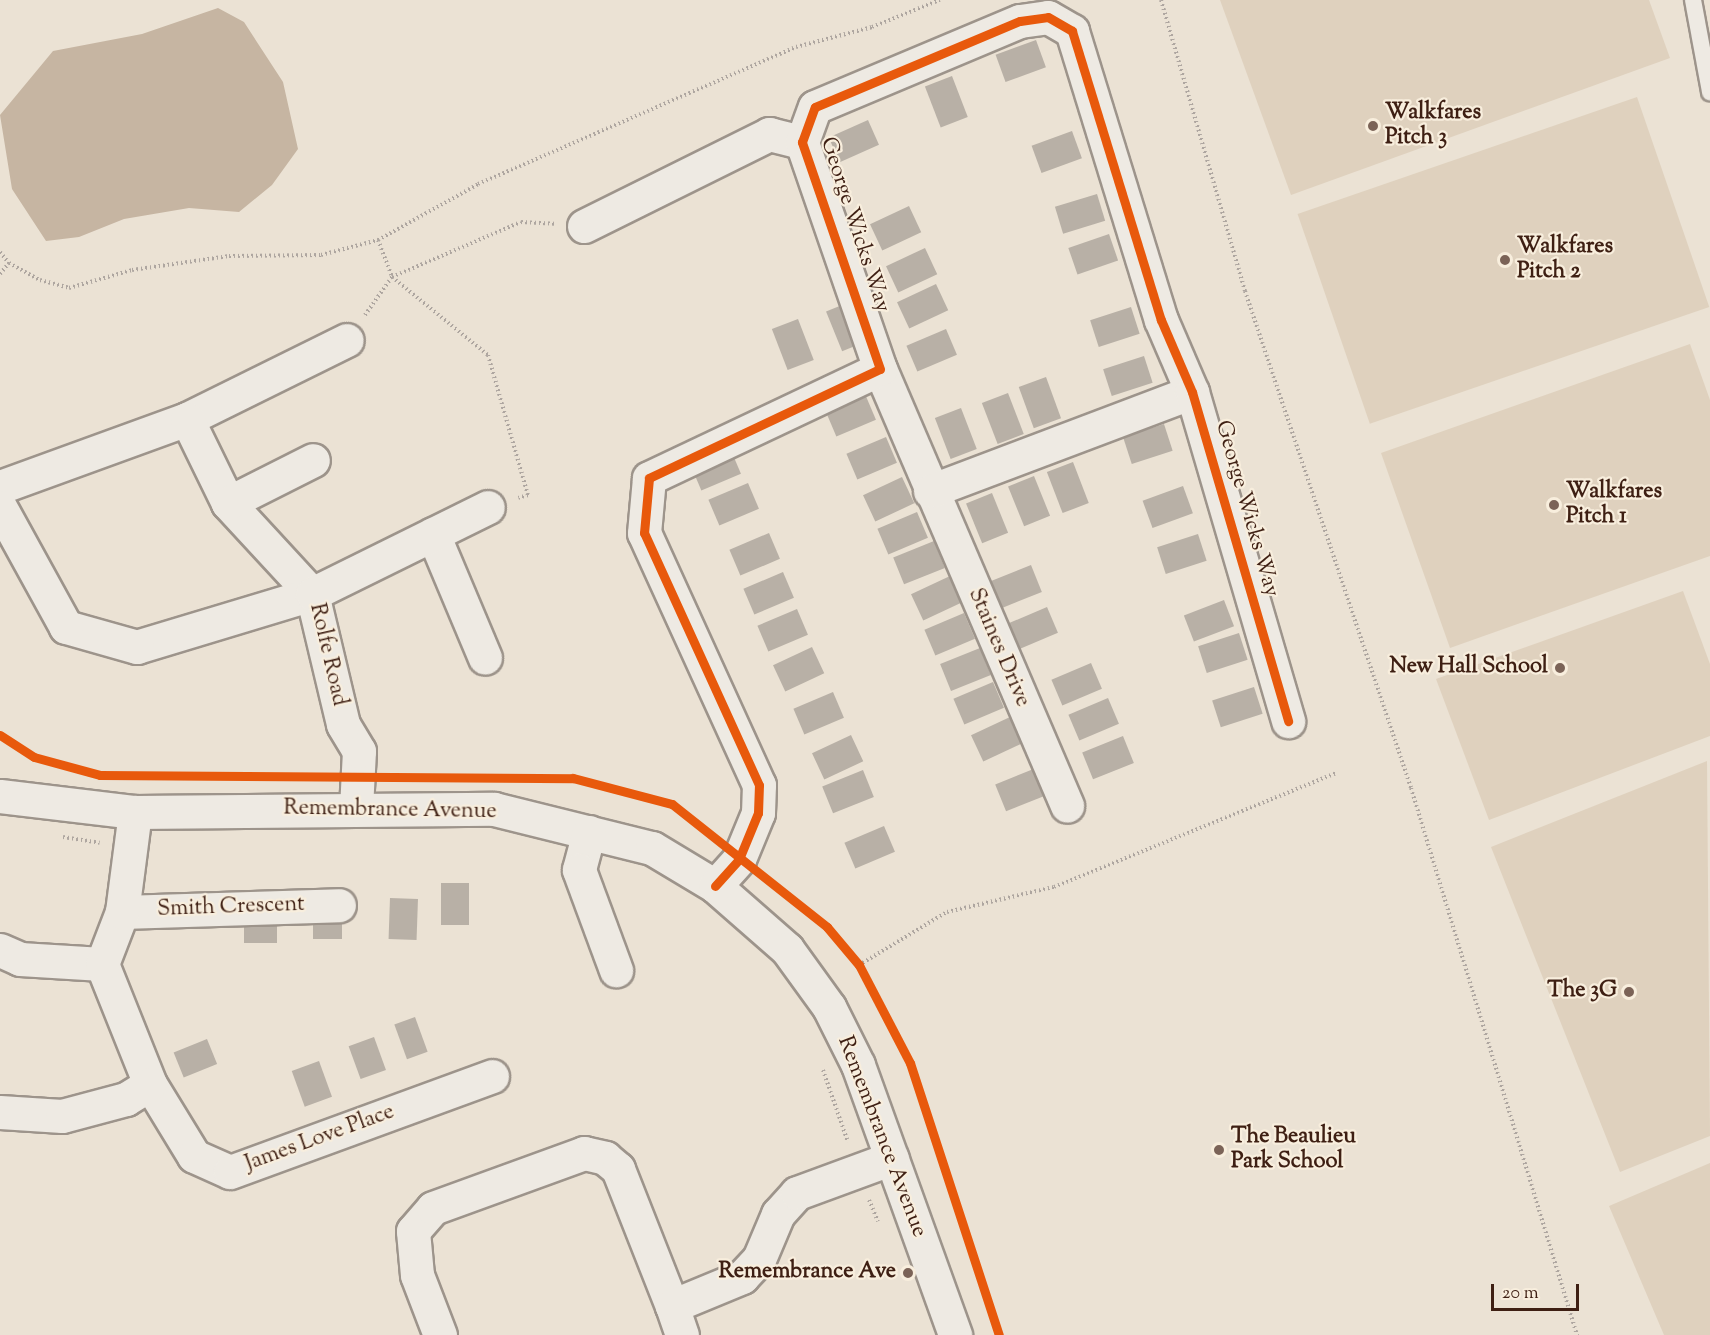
<!DOCTYPE html>
<style>
body{margin:0}
#map{position:relative;width:1710px;height:1335px;overflow:hidden;background:#ebe2d4;font-family:"Sorts Mill Goudy",serif}
div>[style]{position:absolute}
[style*='--x']{left:calc(var(--x)*1px);top:calc(var(--y)*1px);width:calc(var(--w)*1px);rotate:calc(var(--a)*1deg)}
.green>*{inset:0;background:#dfd1be;transform-origin:0 0}
.water>*{inset:0;background:#c6b5a2}
.building>*{inset:0;background:#b8b0a6;transform-origin:0 0}
.path>*{height:4px;margin-top:-2px;transform-origin:0;background:repeating-linear-gradient(90deg,#aea6a0 0 1.5px,transparent 0 4.5px)}
.roads{filter:drop-shadow(2px 0 #9d948b) drop-shadow(-2px 0 #9d948b) drop-shadow(0 2px #9d948b) drop-shadow(0 -2px #9d948b)}
.service>*{height:16px;margin:-8px;padding:0 8px;transform-origin:8px;border-radius:8px;background:#eeeae3}
.minor>*{height:33px;margin:-16.5px;padding:0 16.5px;transform-origin:16.5px;border-radius:16.5px;background:#eeeae3}
.cycleway>*{height:9px;margin:-4.5px;padding:0 4.5px;transform-origin:4.5px;border-radius:4.5px;background:#e8590c}
.dots>*{width:16px;height:16px;translate:-50% -50%;box-sizing:border-box;border:3px solid #f8eedd;border-radius:50%}
span{translate:-50% -50%;white-space:nowrap;text-align:center;line-height:1.15;-webkit-text-stroke:4.5px #f8eedd;paint-order:stroke}
.poi-label{font-size:22px;color:#3e1f13;font-weight:700}
.left{translate:0 -50%;text-align:left}
.right{translate:-100% -50%;text-align:right}
.street-label{font-size:22px;color:#3e1f13}
.scale{position:absolute;left:1491px;top:1284px;width:88px;height:27px;box-sizing:border-box;border:3px solid #3e1f13;border-top:0;padding-left:8px;font-size:18px;line-height:21px;white-space:nowrap;color:#3e1f13;-webkit-text-stroke:4px #f8eedd;paint-order:stroke}
</style>
<div id="map">
<div class="green">
<i style="clip-path:polygon(1220px 0,1649px 0,1670px 58px,1291px 195px)"></i>
<i style="left:1637px;top:97px;width:222px;height:359px;rotate:71deg"></i>
<i style="clip-path:polygon(1690px 344px,1710px 400px,1710px 556px,1450px 648px,1381px 453px)"></i>
<i style="clip-path:polygon(1683px 591px,1710px 664px,1710px 736px,1489px 820px,1436px 679px)"></i>
<i style="clip-path:polygon(1707px 761px,1710px 1136px,1620px 1172px,1491px 847px)"></i>
<i style="clip-path:polygon(1710px 1163px,1710px 1335px,1664px 1335px,1609px 1206px)"></i>
</div>
<div class="water">
<i style="clip-path:polygon(218px 8px,244px 22px,283px 82px,298px 149px,272px 185px,239px 212px,189px 208px,124px 219px,79px 237px,46px 241px,12px 189px,0 115px,53px 51px,142px 34px)"></i>
</div>
<div class="building">
<i style="left:1036px;top:40px;width:29px;height:43px;rotate:70deg"></i>
<i style="left:952px;top:76px;width:44px;height:29px;rotate:69deg"></i>
<i style="left:868px;top:120px;width:27px;height:43px;rotate:66deg"></i>
<i style="left:1072px;top:131px;width:29px;height:43px;rotate:70deg"></i>
<i style="left:1097px;top:194px;width:28px;height:44px;rotate:73deg"></i>
<i style="left:909px;top:206px;width:29px;height:43px;rotate:65deg"></i>
<i style="left:1109px;top:234px;width:28px;height:43px;rotate:71deg"></i>
<i style="left:925px;top:248px;width:29px;height:43px;rotate:65deg"></i>
<i style="left:936px;top:284px;width:29px;height:43px;rotate:65deg"></i>
<i style="left:852px;top:301px;width:43px;height:28px;rotate:68deg"></i>
<i style="left:1131px;top:307px;width:28px;height:43px;rotate:72deg"></i>
<i style="left:798px;top:319px;width:44px;height:28px;rotate:69deg"></i>
<i style="left:946px;top:329px;width:28px;height:43px;rotate:67deg"></i>
<i style="left:1144px;top:356px;width:28px;height:43px;rotate:72deg"></i>
<i style="left:1046px;top:377px;width:44px;height:29px;rotate:70deg"></i>
<i style="left:1008px;top:393px;width:44px;height:28px;rotate:69deg"></i>
<i style="left:865px;top:394px;width:28px;height:43px;rotate:67deg"></i>
<i style="left:961px;top:408px;width:44px;height:28px;rotate:69deg"></i>
<i style="left:1164px;top:424px;width:28px;height:43px;rotate:72deg"></i>
<i style="left:886px;top:437px;width:28px;height:43px;rotate:67deg"></i>
<i style="left:730px;top:448px;width:28px;height:43px;rotate:67deg"></i>
<i style="left:1073px;top:462px;width:44px;height:28px;rotate:69deg"></i>
<i style="left:1034px;top:476px;width:43px;height:28px;rotate:68deg"></i>
<i style="left:902px;top:477px;width:29px;height:43px;rotate:65deg"></i>
<i style="left:748px;top:483px;width:28px;height:43px;rotate:67deg"></i>
<i style="left:1183px;top:486px;width:29px;height:43px;rotate:70deg"></i>
<i style="left:992px;top:493px;width:43px;height:28px;rotate:68deg"></i>
<i style="left:917px;top:512px;width:28px;height:43px;rotate:67deg"></i>
<i style="left:769px;top:533px;width:28px;height:43px;rotate:67deg"></i>
<i style="left:1198px;top:534px;width:28px;height:43px;rotate:72deg"></i>
<i style="left:934px;top:541px;width:29px;height:44px;rotate:68deg"></i>
<i style="left:1031px;top:565px;width:29px;height:43px;rotate:68deg"></i>
<i style="left:783px;top:572px;width:28px;height:43px;rotate:67deg"></i>
<i style="left:950px;top:576px;width:29px;height:43px;rotate:65deg"></i>
<i style="left:1224px;top:600px;width:28px;height:43px;rotate:69deg"></i>
<i style="left:1047px;top:607px;width:28px;height:43px;rotate:67deg"></i>
<i style="left:797px;top:609px;width:28px;height:43px;rotate:67deg"></i>
<i style="left:964px;top:613px;width:28px;height:43px;rotate:67deg"></i>
<i style="left:1239px;top:633px;width:28px;height:43px;rotate:72deg"></i>
<i style="left:812px;top:647px;width:29px;height:43px;rotate:65deg"></i>
<i style="left:980px;top:648px;width:29px;height:43px;rotate:68deg"></i>
<i style="left:1091px;top:663px;width:28px;height:43px;rotate:67deg"></i>
<i style="left:993px;top:682px;width:28px;height:43px;rotate:67deg"></i>
<i style="left:1254px;top:687px;width:28px;height:44px;rotate:72deg"></i>
<i style="left:833px;top:692px;width:28px;height:43px;rotate:67deg"></i>
<i style="left:1108px;top:698px;width:28px;height:43px;rotate:67deg"></i>
<i style="left:1010px;top:717px;width:29px;height:43px;rotate:65deg"></i>
<i style="left:851px;top:735px;width:29px;height:43px;rotate:65deg"></i>
<i style="left:1123px;top:736px;width:29px;height:44px;rotate:68deg"></i>
<i style="left:1036px;top:768px;width:29px;height:44px;rotate:68deg"></i>
<i style="left:863px;top:770px;width:29px;height:44px;rotate:68deg"></i>
<i style="left:884px;top:826px;width:28px;height:43px;rotate:67deg"></i>
<i style="left:441px;top:883px;width:28px;height:42px"></i>
<i style="left:390px;top:898px;width:28px;height:41px;rotate:2deg"></i>
<i style="left:313px;top:907px;width:29px;height:32px"></i>
<i style="left:244px;top:912px;width:33px;height:31px"></i>
<i style="left:415px;top:1017px;width:37px;height:22px;rotate:70deg"></i>
<i style="left:374px;top:1037px;width:35px;height:27px;rotate:70deg"></i>
<i style="left:207px;top:1039px;width:27px;height:36px;rotate:68deg"></i>
<i style="left:319px;top:1061px;width:38px;height:29px;rotate:70deg"></i>
</div>
<div class="path">
<i style="--x:1161;--y:0;--w:303;--a:73.9"></i>
<i style="--x:1245;--y:291;--w:524;--a:71.53"></i>
<i style="--x:1411;--y:788;--w:572;--a:73.12"></i>
<i style="--x:378;--y:240;--w:40;--a:69"></i>
<i style="--x:392;--y:277;--w:124;--a:39.1"></i>
<i style="--x:488;--y:355;--w:146;--a:74.1"></i>
<i style="--x:528;--y:495;--w:10;--a:163"></i>
<i style="--x:0;--y:252;--w:14;--a:51"></i>
<i style="--x:9;--y:263;--w:35;--a:29"></i>
<i style="--x:40;--y:280;--w:30;--a:15"></i>
<i style="--x:69;--y:288;--w:66;--a:-15.9"></i>
<i style="--x:132;--y:270;--w:98;--a:-8.2"></i>
<i style="--x:229;--y:256;--w:92;--a:-0.6"></i>
<i style="--x:321;--y:255;--w:59;--a:-14.7"></i>
<i style="--x:378;--y:240;--w:115;--a:-29.2"></i>
<i style="--x:478;--y:184;--w:346;--a:-23.3"></i>
<i style="--x:796;--y:47;--w:79;--a:-14.7"></i>
<i style="--x:872;--y:27;--w:73;--a:-21.7"></i>
<i style="--x:0;--y:274;--w:14;--a:-51"></i>
<i style="--x:365;--y:315;--w:47;--a:-54.6"></i>
<i style="--x:392;--y:277;--w:140;--a:-23.1"></i>
<i style="--x:521;--y:222;--w:34;--a:3"></i>
<i style="--x:63;--y:837;--w:37;--a:9"></i>
<i style="--x:859;--y:965;--w:103;--a:-31.1"></i>
<i style="--x:947;--y:912;--w:110;--a:-13.2"></i>
<i style="--x:1054;--y:887;--w:304;--a:-22"></i>
<i style="--x:823;--y:1070;--w:76;--a:70.9"></i>
<i style="--x:869;--y:1200;--w:23;--a:67"></i>
</div>
<div class="roads">
<div class="service">
<i style="--x:1693;--y:0;--w:94;--a:79.5"></i>
</div>
<div class="minor">
<i style="--x:584;--y:226;--w:207;--a:-26.4"></i>
<i style="--x:769;--y:134;--w:34;--a:14"></i>
<i style="--x:880;--y:369;--w:475;--a:66.8"></i>
<i style="--x:187;--y:419;--w:178;--a:-26.3"></i>
<i style="--x:0;--y:487;--w:199;--a:-20"></i>
<i style="--x:187;--y:419;--w:93;--a:64"></i>
<i style="--x:228;--y:503;--w:124;--a:47.3"></i>
<i style="--x:312;--y:594;--w:183;--a:163.2"></i>
<i style="--x:137;--y:647;--w:74;--a:-164.3"></i>
<i style="--x:66;--y:627;--w:137;--a:-118.8"></i>
<i style="--x:930;--y:491;--w:280;--a:-20.7"></i>
<i style="--x:228;--y:503;--w:95;--a:-26.8"></i>
<i style="--x:433;--y:534;--w:134;--a:67.2"></i>
<i style="--x:0;--y:796;--w:136;--a:6.8"></i>
<i style="--x:135;--y:812;--w:359;--a:-0.5"></i>
<i style="--x:494;--y:809;--w:163;--a:13.9"></i>
<i style="--x:652;--y:848;--w:74;--a:31.1"></i>
<i style="--x:715;--y:886;--w:96;--a:41.2"></i>
<i style="--x:787;--y:949;--w:72;--a:54.1"></i>
<i style="--x:829;--y:1007;--w:65;--a:63.4"></i>
<i style="--x:858;--y:1065;--w:287;--a:70.2"></i>
<i style="--x:356;--y:808;--w:57;--a:-87"></i>
<i style="--x:359;--y:751;--w:31;--a:-121"></i>
<i style="--x:343;--y:724;--w:134;--a:-103.4"></i>
<i style="--x:312;--y:594;--w:196;--a:-26.3"></i>
<i style="--x:589;--y:832;--w:39;--a:105"></i>
<i style="--x:579;--y:870;--w:107;--a:69.7"></i>
<i style="--x:715;--y:886;--w:36;--a:-48"></i>
<i style="--x:739;--y:859;--w:50;--a:-67.6"></i>
<i style="--x:758;--y:813;--w:28;--a:-88"></i>
<i style="--x:759;--y:785;--w:277;--a:-114.5"></i>
<i style="--x:644;--y:533;--w:55;--a:-84.8"></i>
<i style="--x:649;--y:478;--w:255;--a:-25.3"></i>
<i style="--x:880;--y:369;--w:240;--a:-109"></i>
<i style="--x:802;--y:142;--w:37;--a:-70"></i>
<i style="--x:815;--y:107;--w:222;--a:-22.8"></i>
<i style="--x:1020;--y:21;--w:28;--a:-8"></i>
<i style="--x:1048;--y:17;--w:28;--a:30"></i>
<i style="--x:1072;--y:31;--w:302;--a:72.9"></i>
<i style="--x:1161;--y:320;--w:78;--a:66.7"></i>
<i style="--x:1192;--y:392;--w:343;--a:73.7"></i>
<i style="--x:122;--y:912;--w:217;--a:-1.8"></i>
<i style="--x:0;--y:950;--w:22;--a:24"></i>
<i style="--x:20;--y:959;--w:82;--a:3.5"></i>
<i style="--x:102;--y:964;--w:129;--a:68.2"></i>
<i style="--x:150;--y:1084;--w:84;--a:58.6"></i>
<i style="--x:194;--y:1156;--w:39;--a:24"></i>
<i style="--x:230;--y:1172;--w:279;--a:-20.1"></i>
<i style="--x:102;--y:964;--w:56;--a:-69"></i>
<i style="--x:122;--y:912;--w:101;--a:-82.6"></i>
<i style="--x:0;--y:1112;--w:62;--a:3.7"></i>
<i style="--x:62;--y:1116;--w:66;--a:-14.9"></i>
<i style="--x:126;--y:1099;--w:28;--a:-32"></i>
<i style="--x:440;--y:1335;--w:64;--a:-111"></i>
<i style="--x:417;--y:1275;--w:44;--a:-95.2"></i>
<i style="--x:413;--y:1231;--w:30;--a:-49"></i>
<i style="--x:433;--y:1208;--w:161;--a:-20"></i>
<i style="--x:584;--y:1153;--w:22;--a:13"></i>
<i style="--x:605;--y:1158;--w:17;--a:40"></i>
<i style="--x:618;--y:1169;--w:147;--a:68.5"></i>
<i style="--x:682;--y:1335;--w:31;--a:-109"></i>
<i style="--x:672;--y:1306;--w:76;--a:-22.5"></i>
<i style="--x:742;--y:1277;--w:25;--a:-47"></i>
<i style="--x:759;--y:1259;--w:49;--a:-67.1"></i>
<i style="--x:778;--y:1214;--w:28;--a:-48"></i>
<i style="--x:797;--y:1193;--w:101;--a:-20.2"></i>
</div>
</div>
<div class="cycleway">
<i style="--x:0;--y:735;--w:40;--a:32.9"></i>
<i style="--x:34;--y:757;--w:68;--a:15.3"></i>
<i style="--x:100;--y:775;--w:473;--a:0.4"></i>
<i style="--x:573;--y:778;--w:102;--a:14.7"></i>
<i style="--x:672;--y:804;--w:198;--a:38.4"></i>
<i style="--x:827;--y:927;--w:50;--a:49.9"></i>
<i style="--x:859;--y:965;--w:110;--a:62.5"></i>
<i style="--x:910;--y:1063;--w:286;--a:71.9"></i>
<i style="--x:715;--y:886;--w:36;--a:-48"></i>
<i style="--x:739;--y:859;--w:50;--a:-67.6"></i>
<i style="--x:758;--y:813;--w:28;--a:-88"></i>
<i style="--x:759;--y:785;--w:277;--a:-114.5"></i>
<i style="--x:644;--y:533;--w:55;--a:-84.8"></i>
<i style="--x:649;--y:478;--w:255;--a:-25.3"></i>
<i style="--x:880;--y:369;--w:240;--a:-109"></i>
<i style="--x:802;--y:142;--w:37;--a:-70"></i>
<i style="--x:815;--y:107;--w:222;--a:-22.8"></i>
<i style="--x:1020;--y:21;--w:28;--a:-8"></i>
<i style="--x:1048;--y:17;--w:28;--a:30"></i>
<i style="--x:1072;--y:31;--w:302;--a:72.9"></i>
<i style="--x:1161;--y:320;--w:78;--a:66.7"></i>
<i style="--x:1192;--y:392;--w:343;--a:73.7"></i>
</div>
<div class="dots">
<i style="left:1373px;top:126px;background:#7b6357"></i>
<i style="left:1505px;top:260px;background:#7b6357"></i>
<i style="left:1554px;top:505px;background:#7b6357"></i>
<i style="left:1560px;top:668px;background:#7b6357"></i>
<i style="left:1629px;top:992px;background:#7b6357"></i>
<i style="left:1219px;top:1150px;background:#7b6357"></i>
<i style="left:908px;top:1273px;background:#7b6357"></i>
</div>
<div class="poi-label">
<span class="left" style="left:1385px;top:126px">Walkfares<br>Pitch 3</span>
<span class="left" style="left:1517px;top:260px">Walkfares<br>Pitch 2</span>
<span class="left" style="left:1566px;top:505px">Walkfares<br>Pitch 1</span>
<span class="right" style="left:1548px;top:668px">New Hall School</span>
<span class="right" style="left:1617px;top:992px">The 3G</span>
<span class="left" style="left:1231px;top:1150px">The Beaulieu<br>Park School</span>
<span class="right" style="left:896px;top:1273px">Remembrance Ave</span>
</div>
<div class="street-label">
<span style="left:854px;top:225px;rotate:72deg">George Wicks Way</span>
<span style="left:1246px;top:509px;rotate:74deg">George Wicks Way</span>
<span style="left:998px;top:648px;rotate:67deg">Staines Drive</span>
<span style="left:327px;top:655px;rotate:77deg">Rolfe Road</span>
<span style="left:390px;top:811px;rotate:1deg">Remembrance Avenue</span>
<span style="left:231px;top:908px;rotate:-2deg">Smith Crescent</span>
<span style="left:881px;top:1137px;rotate:69deg">Remembrance Avenue</span>
<span style="left:320px;top:1139px;rotate:-20deg">James Love Place</span>
</div>
<div class="scale">20 m</div>
</div>
